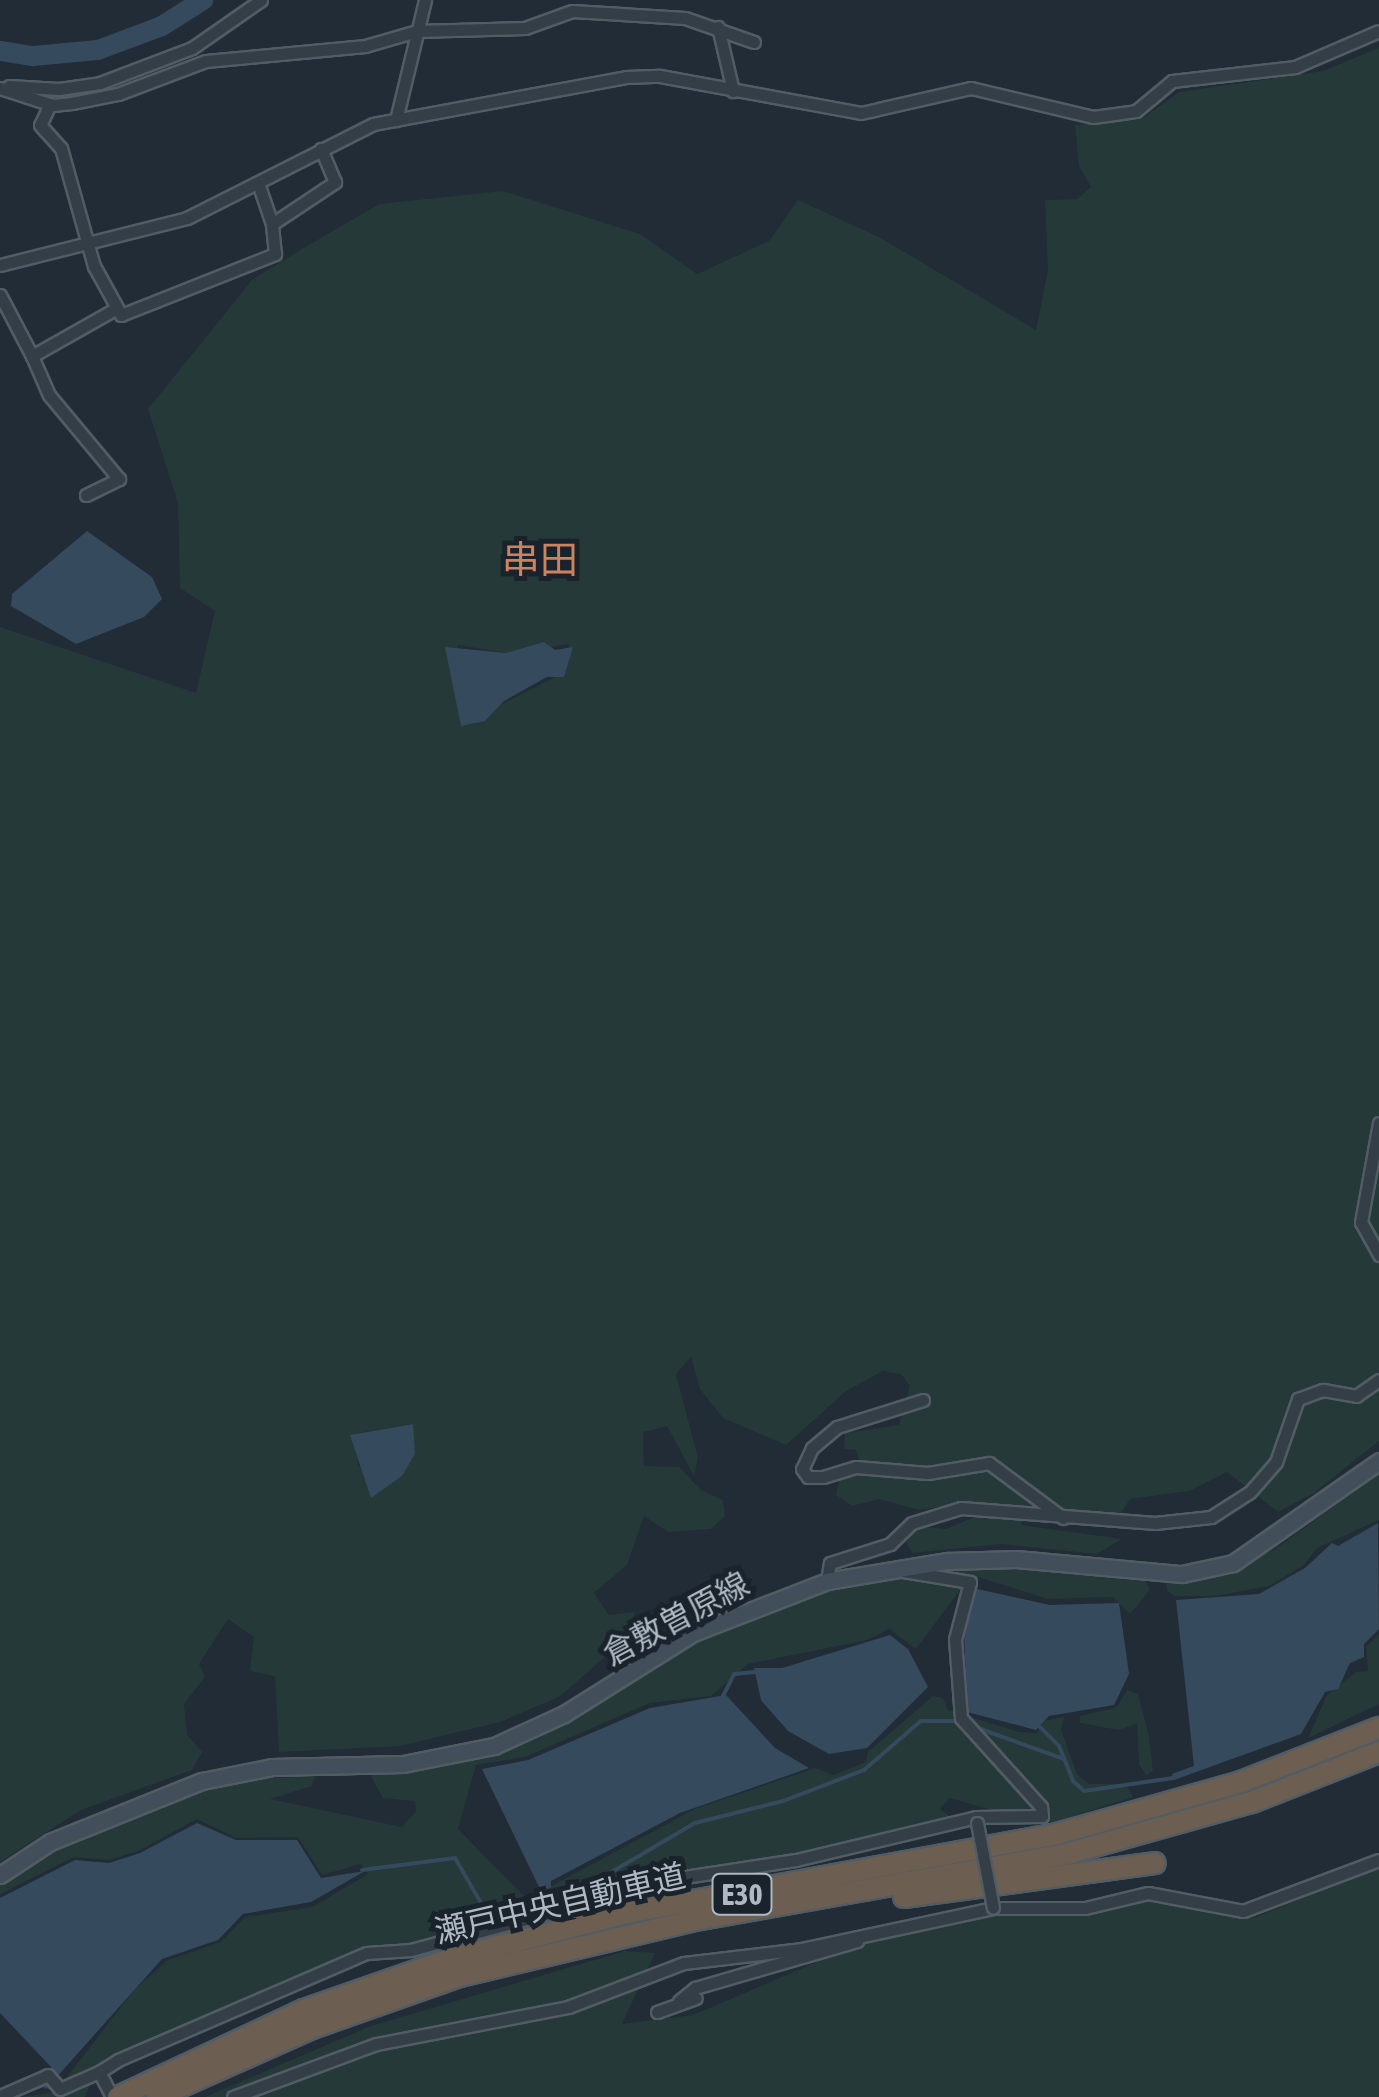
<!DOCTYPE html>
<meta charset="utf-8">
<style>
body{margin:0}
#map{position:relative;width:1379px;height:2097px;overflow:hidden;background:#212c36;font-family:"Asap Condensed","Noto Sans JP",sans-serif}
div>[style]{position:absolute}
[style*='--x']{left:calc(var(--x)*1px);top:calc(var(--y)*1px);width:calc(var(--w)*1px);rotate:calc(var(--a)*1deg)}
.green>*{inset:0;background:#243938}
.water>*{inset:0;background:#354a5c}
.stream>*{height:4px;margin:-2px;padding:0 2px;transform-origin:2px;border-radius:2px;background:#354a5c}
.river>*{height:20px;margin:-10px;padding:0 10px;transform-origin:10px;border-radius:10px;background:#354a5c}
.roads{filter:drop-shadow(2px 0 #525c64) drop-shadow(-2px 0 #525c64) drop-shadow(0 2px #525c64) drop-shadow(0 -2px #525c64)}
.street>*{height:11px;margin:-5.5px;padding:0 5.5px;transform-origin:5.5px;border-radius:5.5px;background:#343e46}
.secondary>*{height:15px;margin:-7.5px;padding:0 7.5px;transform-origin:7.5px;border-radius:7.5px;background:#424e59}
.highway>*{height:20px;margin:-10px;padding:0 10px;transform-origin:10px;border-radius:10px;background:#6c5e51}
.bridges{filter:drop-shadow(2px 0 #525c64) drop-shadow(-2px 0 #525c64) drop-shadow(0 2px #525c64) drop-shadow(0 -2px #525c64)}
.street-bridge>*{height:11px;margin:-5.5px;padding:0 5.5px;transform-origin:5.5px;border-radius:5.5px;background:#343e46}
span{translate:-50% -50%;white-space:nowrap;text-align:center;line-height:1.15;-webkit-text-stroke:10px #1a232b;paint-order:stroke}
.shield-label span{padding:2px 8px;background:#1a232b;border:2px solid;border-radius:8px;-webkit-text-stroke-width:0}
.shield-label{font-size:30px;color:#aeb9c3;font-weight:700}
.street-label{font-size:32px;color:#aeb9c3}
.quarter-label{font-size:38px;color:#cd8260}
</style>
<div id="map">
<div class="green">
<i style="clip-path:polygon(evenodd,1379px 48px,1379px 1441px,1314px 1493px,1278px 1512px,1227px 1472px,1189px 1491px,1130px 1499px,1120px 1515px,1067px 1513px,1051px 1500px,1032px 1504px,1021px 1525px,1122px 1539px,1097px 1554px,1000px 1544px,913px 1553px,906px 1543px,915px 1526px,946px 1529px,977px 1516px,971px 1502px,919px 1510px,879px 1499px,852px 1506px,836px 1495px,840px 1477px,859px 1459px,856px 1450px,844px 1449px,845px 1433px,899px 1425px,910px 1386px,901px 1374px,883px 1371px,846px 1391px,786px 1445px,723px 1418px,700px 1389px,691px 1357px,676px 1374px,698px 1458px,694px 1476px,667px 1426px,643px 1432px,644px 1466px,679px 1467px,701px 1490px,723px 1500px,725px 1516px,711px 1529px,668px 1532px,644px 1516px,627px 1565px,594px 1593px,609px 1615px,635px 1612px,629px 1636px,559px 1697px,500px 1722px,400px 1746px,279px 1752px,275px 1676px,250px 1671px,254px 1637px,228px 1619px,199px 1664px,205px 1677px,184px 1704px,187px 1735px,202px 1752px,192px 1770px,81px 1810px,0 1862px,0 627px,196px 693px,215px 611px,180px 588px,178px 503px,148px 409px,252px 280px,297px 252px,379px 204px,503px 191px,640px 234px,697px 274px,769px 241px,798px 200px,879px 237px,1036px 330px,1048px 270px,1045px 200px,1077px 199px,1091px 187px,1079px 166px,1075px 125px,1142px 119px,1179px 92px,1323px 71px,1379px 48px,569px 644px,568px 662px,557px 676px,461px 725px,451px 659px,458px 645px,506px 653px,569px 644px,1379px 48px,412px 1424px,358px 1467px,358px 1433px,412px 1424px)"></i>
<i style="clip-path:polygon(1379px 1474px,1379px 1520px,1317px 1548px,1304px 1565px,1269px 1586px,1215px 1596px,1175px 1596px,1167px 1591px,1166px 1581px,1214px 1574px,1274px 1550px)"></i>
<i style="clip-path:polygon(1011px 1566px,1145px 1580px,1150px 1590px,1130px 1614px,1113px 1597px,1048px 1599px,978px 1577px,960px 1590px,916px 1649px,889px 1629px,867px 1640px,748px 1664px,711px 1696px,650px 1703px,525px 1757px,476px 1765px,458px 1829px,524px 1896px,528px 1911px,406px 1948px,370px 1950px,302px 1975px,95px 2071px,85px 2097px,21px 2097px,50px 2093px,63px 2082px,135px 1989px,168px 1960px,221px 1942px,245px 1917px,312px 1907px,368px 1874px,361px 1864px,322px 1875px,298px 1837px,236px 1838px,197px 1819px,138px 1851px,109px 1860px,74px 1857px,0 1894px,0 1885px,81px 1837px,194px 1791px,260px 1778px,315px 1777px,312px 1786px,270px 1799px,402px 1827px,416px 1811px,415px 1801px,383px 1798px,369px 1773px,475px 1757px,527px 1740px,716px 1629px,827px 1587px,960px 1567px)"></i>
<i style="clip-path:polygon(1379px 1634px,1379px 1704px,1308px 1738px,1327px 1695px,1356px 1672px,1368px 1671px,1366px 1647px)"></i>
<i style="clip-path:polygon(1127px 1690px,1138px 1694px,1149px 1736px,1153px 1771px,1146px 1775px,1139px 1764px,1137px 1724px,1118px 1730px,1080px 1723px,1080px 1716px,1116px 1708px)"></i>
<i style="clip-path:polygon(933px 1696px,943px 1698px,948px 1710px,1019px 1732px,1037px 1733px,1044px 1721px,1064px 1717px,1061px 1730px,1077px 1774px,1089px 1784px,1126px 1784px,1133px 1797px,1051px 1823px,1043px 1808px,998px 1812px,950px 1798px,940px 1809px,952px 1818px,539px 1913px,542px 1891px,695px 1809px,815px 1768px,833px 1775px,866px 1762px,868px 1752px)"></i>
<i style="clip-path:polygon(1379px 1867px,1379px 2097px,205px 2097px,371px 2026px,625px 1951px,655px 1953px,622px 2024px,693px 2015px,883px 1934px,986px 1914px,1099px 1911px,1158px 1897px,1240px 1919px,1256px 1917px)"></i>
</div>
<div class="water">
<i style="clip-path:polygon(87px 531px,152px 577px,162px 599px,144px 617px,76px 644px,11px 606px,12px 594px)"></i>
<i style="clip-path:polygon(544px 642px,555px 650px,573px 647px,564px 677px,547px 677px,504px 701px,485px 721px,461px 726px,445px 647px,506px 653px)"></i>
<i style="clip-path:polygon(413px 1424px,415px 1454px,402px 1476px,371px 1498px,350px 1435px)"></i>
<i style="clip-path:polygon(1378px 1523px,1379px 1629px,1364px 1644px,1364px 1657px,1350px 1663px,1338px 1689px,1325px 1692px,1301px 1734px,1174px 1780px,1172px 1774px,1194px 1766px,1176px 1600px,1259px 1594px,1305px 1568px,1332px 1543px,1338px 1546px)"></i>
<i style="clip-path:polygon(973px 1588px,1050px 1605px,1119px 1603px,1129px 1674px,1114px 1705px,1049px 1716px,1036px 1730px,967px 1712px,964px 1630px)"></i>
<i style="clip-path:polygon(890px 1635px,908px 1649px,928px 1687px,867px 1748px,829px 1754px,788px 1731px,761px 1700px,754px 1668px,782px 1668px)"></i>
<i style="clip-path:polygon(726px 1695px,775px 1748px,809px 1768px,680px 1813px,551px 1881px,551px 1888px,539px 1887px,482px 1769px,528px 1760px,650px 1708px)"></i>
<i style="clip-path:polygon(197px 1823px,236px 1840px,297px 1840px,321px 1878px,365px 1871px,311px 1902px,243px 1914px,218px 1940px,162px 1959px,46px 2089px,40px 2083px,53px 2073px,51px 2067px,0 2013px,0 1898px,75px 1860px,109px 1863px,140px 1853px)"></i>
</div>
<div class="stream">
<i style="--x:722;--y:1698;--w:27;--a:-63"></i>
<i style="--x:734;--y:1674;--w:22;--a:-5"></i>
<i style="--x:1037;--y:1724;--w:31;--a:45"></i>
<i style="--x:1059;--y:1746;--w:38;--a:68"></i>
<i style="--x:1073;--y:1781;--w:15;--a:42"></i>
<i style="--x:1084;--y:1791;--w:90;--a:-8.3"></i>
<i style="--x:975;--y:1727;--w:95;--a:19.8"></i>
<i style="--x:362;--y:1870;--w:94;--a:-7.4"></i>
<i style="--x:455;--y:1858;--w:74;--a:60"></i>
<i style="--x:554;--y:1906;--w:164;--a:-30.5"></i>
<i style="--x:695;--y:1823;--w:91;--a:-14"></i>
<i style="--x:783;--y:1801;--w:87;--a:-20.9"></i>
<i style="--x:864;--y:1770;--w:75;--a:-40.7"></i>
<i style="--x:921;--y:1721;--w:34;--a:0"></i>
<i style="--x:540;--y:1910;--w:24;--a:-75"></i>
<i style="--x:49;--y:2087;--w:17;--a:25"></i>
<i style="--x:64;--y:2094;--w:29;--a:-25"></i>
<i style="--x:22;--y:2092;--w:25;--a:-18"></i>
</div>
<div class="river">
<i style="--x:0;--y:51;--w:33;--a:9"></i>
<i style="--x:33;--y:56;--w:65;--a:-5.3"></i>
<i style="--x:98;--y:50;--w:68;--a:-20.6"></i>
<i style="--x:162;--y:26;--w:49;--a:-32.4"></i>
</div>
<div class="roads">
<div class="street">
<i style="--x:718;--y:27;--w:66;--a:76.8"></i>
<i style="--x:9;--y:86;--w:50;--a:3.4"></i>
<i style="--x:59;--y:89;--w:41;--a:-8.3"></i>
<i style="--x:100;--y:83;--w:98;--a:-20.8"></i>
<i style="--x:192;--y:48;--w:84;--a:-34.8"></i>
<i style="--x:0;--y:88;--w:55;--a:18.1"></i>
<i style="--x:52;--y:105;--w:20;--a:-6"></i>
<i style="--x:72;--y:103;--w:47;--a:-11.1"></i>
<i style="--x:118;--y:94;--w:94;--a:-20.6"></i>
<i style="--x:206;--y:61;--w:160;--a:-5.4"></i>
<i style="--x:365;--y:46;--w:54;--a:-16.1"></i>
<i style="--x:417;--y:31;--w:108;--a:-1.6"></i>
<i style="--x:525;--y:28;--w:50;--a:-19.9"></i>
<i style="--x:572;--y:11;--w:113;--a:3.5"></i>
<i style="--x:685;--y:18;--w:73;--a:19.2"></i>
<i style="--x:50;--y:104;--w:23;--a:115"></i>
<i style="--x:40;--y:125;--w:31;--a:48"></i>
<i style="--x:61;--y:148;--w:123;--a:74.4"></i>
<i style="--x:94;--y:266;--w:56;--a:61.1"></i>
<i style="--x:121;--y:315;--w:166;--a:-21.6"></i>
<i style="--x:275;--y:254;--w:30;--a:-96"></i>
<i style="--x:272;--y:224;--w:76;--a:-33.7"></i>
<i style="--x:335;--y:182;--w:36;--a:-113"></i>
<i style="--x:396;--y:120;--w:123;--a:-76.4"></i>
<i style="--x:258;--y:183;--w:43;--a:71.1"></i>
<i style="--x:0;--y:265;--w:193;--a:-14.1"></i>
<i style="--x:187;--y:218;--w:208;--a:-26.8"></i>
<i style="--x:373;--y:124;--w:257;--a:-10.5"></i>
<i style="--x:626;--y:77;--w:34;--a:-2"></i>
<i style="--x:660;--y:76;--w:204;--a:10.4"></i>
<i style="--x:861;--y:113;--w:113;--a:-12.8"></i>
<i style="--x:971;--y:88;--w:125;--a:13.4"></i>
<i style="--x:1093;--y:117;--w:43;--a:-7.9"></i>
<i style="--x:1136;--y:111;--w:47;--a:-39.8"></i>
<i style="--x:1172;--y:81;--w:124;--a:-6.5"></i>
<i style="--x:1295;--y:67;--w:91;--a:-23.2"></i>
<i style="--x:0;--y:295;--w:69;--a:62.3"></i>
<i style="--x:86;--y:495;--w:37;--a:-26"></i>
<i style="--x:119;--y:479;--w:109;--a:-129.8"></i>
<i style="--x:49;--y:395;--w:43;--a:-113.6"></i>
<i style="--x:32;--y:356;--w:95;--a:-29.5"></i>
<i style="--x:1379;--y:1123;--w:101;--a:100.3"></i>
<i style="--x:1361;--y:1222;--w:38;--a:61"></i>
<i style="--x:923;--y:1400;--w:90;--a:162.6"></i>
<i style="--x:837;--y:1427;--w:33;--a:140"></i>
<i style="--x:812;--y:1448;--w:23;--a:115"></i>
<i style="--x:802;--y:1469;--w:10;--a:53"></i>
<i style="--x:808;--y:1477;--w:15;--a:0"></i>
<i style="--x:823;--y:1477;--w:34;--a:-17"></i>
<i style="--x:856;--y:1467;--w:72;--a:4.8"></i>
<i style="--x:928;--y:1473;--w:62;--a:-9.3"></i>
<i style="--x:989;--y:1463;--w:92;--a:36.6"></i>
<i style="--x:903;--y:1571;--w:68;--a:9.3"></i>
<i style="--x:970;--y:1582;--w:59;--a:104.7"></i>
<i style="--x:955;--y:1639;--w:79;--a:85.7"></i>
<i style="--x:961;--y:1718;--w:120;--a:48"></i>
<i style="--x:1041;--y:1807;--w:9;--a:84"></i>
<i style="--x:1042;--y:1816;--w:66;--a:179.1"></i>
<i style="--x:976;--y:1817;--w:6;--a:81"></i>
<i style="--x:827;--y:1581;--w:18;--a:-81"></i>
<i style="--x:830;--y:1563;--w:63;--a:-17.6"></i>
<i style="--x:890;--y:1544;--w:30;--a:-44"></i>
<i style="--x:912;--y:1523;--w:51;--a:-17"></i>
<i style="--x:961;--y:1508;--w:195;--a:4.4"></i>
<i style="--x:1155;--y:1523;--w:56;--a:-6.1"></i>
<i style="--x:1211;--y:1517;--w:46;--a:-32.7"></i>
<i style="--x:1250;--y:1492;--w:40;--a:-49"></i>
<i style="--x:1276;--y:1462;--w:67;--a:-70.8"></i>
<i style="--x:1298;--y:1399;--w:27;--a:-20"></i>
<i style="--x:1323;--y:1390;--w:34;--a:10"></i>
<i style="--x:1356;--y:1396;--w:28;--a:-35"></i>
<i style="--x:679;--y:2001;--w:21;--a:-39"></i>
<i style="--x:695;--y:1988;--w:169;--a:-16.2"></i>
<i style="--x:657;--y:2012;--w:41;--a:-19.7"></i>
<i style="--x:0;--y:2096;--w:52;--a:-23.6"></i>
<i style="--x:48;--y:2075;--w:18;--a:49"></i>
<i style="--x:60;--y:2089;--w:43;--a:-23.6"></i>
<i style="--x:112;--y:2097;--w:28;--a:-117"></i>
<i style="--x:99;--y:2072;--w:22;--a:-32"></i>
<i style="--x:118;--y:2060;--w:271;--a:-23.3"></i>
<i style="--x:367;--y:1953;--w:44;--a:-3.9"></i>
<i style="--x:411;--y:1950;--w:277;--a:-15.1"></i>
<i style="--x:678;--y:1878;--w:119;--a:-8.7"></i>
<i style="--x:796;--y:1860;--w:185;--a:-13.4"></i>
<i style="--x:233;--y:2097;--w:153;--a:-20.3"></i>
<i style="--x:376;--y:2044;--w:196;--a:-10.9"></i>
<i style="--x:568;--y:2007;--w:124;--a:-20.8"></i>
<i style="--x:684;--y:1963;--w:119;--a:-6.8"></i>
<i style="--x:802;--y:1949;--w:195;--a:-12.1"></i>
<i style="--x:993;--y:1908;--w:92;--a:0"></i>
<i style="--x:1085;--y:1908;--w:65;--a:-13.4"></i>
<i style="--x:1148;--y:1893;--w:97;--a:10.7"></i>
<i style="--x:1243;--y:1911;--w:145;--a:-20.6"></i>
</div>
<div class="secondary">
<i style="--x:0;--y:1875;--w:60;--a:-33.4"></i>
<i style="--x:50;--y:1842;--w:164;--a:-21.9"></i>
<i style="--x:202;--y:1781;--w:71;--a:-11.3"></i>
<i style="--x:272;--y:1767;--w:131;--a:-1.3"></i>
<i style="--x:403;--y:1764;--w:93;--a:-11.2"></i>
<i style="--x:494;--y:1746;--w:77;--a:-24.6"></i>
<i style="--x:564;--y:1714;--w:152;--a:-32.1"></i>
<i style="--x:693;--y:1633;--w:144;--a:-21.2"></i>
<i style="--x:827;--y:1581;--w:122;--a:-9.5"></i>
<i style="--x:947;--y:1561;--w:69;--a:-1.7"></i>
<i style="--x:1016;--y:1559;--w:167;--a:5.2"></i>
<i style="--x:1182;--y:1574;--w:52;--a:-12.2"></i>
<i style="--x:1233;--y:1563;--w:178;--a:-34.9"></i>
</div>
<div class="highway">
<i style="--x:904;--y:1897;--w:253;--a:-7.7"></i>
<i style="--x:118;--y:2097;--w:205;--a:-25.1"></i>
<i style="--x:304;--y:2010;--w:158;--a:-19.2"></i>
<i style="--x:453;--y:1958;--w:180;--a:-14.5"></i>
<i style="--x:627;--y:1913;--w:437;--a:-10.4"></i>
<i style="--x:1057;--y:1834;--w:191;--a:-15.8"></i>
<i style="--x:1241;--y:1782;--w:148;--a:-21.4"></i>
<i style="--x:157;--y:2097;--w:170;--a:-24"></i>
<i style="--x:312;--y:2028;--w:157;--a:-19.4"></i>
<i style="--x:460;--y:1976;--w:236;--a:-13.4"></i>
<i style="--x:690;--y:1921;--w:386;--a:-10.1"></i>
<i style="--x:1070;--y:1853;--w:189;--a:-15.7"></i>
<i style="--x:1252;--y:1802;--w:136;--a:-21.5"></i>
</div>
</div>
<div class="bridges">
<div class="street-bridge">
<i style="--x:977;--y:1823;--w:86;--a:79.3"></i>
</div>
</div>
<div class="shield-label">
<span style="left:742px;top:1894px">E30</span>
</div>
<div class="street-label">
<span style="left:676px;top:1619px;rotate:-28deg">倉敷曽原線</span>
<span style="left:560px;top:1904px;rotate:-13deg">瀬戸中央自動車道</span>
</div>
<div class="quarter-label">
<span style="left:540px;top:560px">串田</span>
</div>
</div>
